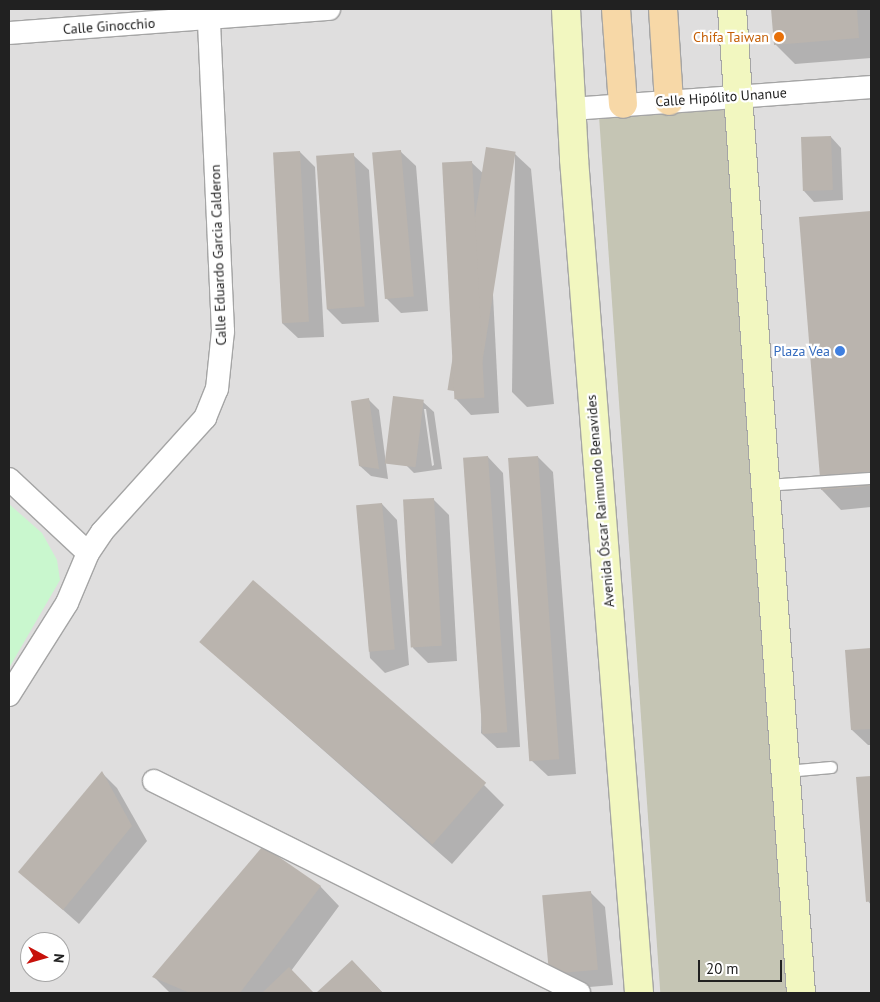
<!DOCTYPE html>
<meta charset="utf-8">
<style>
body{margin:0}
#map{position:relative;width:880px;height:1002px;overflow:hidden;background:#f1eee8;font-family:"PT Sans",sans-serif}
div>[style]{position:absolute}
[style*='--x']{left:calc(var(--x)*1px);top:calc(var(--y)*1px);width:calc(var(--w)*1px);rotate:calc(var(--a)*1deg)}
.residential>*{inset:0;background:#dfdede}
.construction>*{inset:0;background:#c5c5b4;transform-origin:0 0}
.park>*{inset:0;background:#c9f7ce}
.shadow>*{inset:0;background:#0003}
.building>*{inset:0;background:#bab4ae;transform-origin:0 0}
.roads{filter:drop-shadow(1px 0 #a5a5a5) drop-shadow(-1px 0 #a5a5a5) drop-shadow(0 1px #a5a5a5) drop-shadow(0 -1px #a5a5a5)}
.lane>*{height:11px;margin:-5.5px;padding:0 5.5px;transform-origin:5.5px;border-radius:5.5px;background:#fff}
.street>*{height:22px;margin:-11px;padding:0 11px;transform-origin:11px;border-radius:11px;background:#fff}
.secondary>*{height:28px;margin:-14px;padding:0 14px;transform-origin:14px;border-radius:14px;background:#f2f7c0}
.primary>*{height:28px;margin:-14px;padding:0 14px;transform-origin:14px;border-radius:14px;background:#f7d8a7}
.dots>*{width:14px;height:14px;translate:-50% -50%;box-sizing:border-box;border:2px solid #fff;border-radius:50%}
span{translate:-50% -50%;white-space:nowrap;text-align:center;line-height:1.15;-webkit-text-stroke:4.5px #fff;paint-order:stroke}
.street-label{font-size:14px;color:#212121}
.food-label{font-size:14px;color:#c56008}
.right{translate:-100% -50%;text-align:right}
.shop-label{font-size:14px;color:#366cbe}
.frame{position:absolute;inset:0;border:10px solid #212121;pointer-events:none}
.north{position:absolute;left:20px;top:932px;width:50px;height:50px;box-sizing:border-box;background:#fff;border:1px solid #a6a6a6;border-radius:50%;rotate:96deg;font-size:14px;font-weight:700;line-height:20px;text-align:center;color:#212121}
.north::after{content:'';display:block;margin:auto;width:18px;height:22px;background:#c7120b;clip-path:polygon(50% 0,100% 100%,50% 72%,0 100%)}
.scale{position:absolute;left:698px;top:960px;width:84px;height:22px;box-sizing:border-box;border:2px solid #212121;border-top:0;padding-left:6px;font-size:15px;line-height:18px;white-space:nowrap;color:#212121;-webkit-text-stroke:4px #fff;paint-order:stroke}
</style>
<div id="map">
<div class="residential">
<i style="clip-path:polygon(evenodd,9px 9px,871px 9px,871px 993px,9px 993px,9px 9px,30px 942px,60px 942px,60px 972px,30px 972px,30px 942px)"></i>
</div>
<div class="construction">
<i style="left:739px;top:97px;width:899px;height:141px;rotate:86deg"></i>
</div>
<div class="park">
<i style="clip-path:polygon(9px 504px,42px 533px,57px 560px,60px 580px,9px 668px)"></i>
</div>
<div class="shadow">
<i style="clip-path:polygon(772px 9px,871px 9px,871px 58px,795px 64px,775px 44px)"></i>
<i style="clip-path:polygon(831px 137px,841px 148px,843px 200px,814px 202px,804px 191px)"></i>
<i style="clip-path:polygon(400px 151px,416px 166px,428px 311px,401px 313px,386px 298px)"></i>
<i style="clip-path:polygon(300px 152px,315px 167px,324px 337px,298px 338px,282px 323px)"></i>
<i style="clip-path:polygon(515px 154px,531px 169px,554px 404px,527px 407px,512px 392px)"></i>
<i style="clip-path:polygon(353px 155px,369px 170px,379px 322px,342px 324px,327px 309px)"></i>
<i style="clip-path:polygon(471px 162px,487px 177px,499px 413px,471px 415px,456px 399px)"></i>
<i style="clip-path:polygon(871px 212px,871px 507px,841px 510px,822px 490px,801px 218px)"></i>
<i style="clip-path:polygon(evenodd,395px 397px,423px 402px,434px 412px,442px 469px,414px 473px,404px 463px,395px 397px,424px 409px,426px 409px,434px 465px,432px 466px,424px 409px)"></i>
<i style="clip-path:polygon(369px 400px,379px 410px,388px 479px,371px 476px,360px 466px)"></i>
<i style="clip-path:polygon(488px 457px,503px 473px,520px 747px,497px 748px,481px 733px)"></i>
<i style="clip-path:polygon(538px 457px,553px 472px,576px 774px,548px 776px,532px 761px)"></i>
<i style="clip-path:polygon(434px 500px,449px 515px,457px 661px,428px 663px,413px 648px)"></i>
<i style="clip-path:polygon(382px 504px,397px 520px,409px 665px,385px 673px,370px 658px,357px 506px)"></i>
<i style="clip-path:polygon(201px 642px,484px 785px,504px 805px,452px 864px)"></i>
<i style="clip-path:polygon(871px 649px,871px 745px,868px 745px,852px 730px,846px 651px)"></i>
<i style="clip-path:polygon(102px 773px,117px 788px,147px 841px,79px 924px,20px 872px)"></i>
<i style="clip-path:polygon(871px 777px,871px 905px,868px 901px,858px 779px)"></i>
<i style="clip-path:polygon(320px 886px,339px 906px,291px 971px,313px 993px,170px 993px,154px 977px)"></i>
<i style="clip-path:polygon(590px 892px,605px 907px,613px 985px,566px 989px,551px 974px)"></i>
<i style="clip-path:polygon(352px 961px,383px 993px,318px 993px)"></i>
</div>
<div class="building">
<i style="clip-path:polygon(771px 9px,857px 9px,859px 38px,774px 45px)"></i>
<i style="left:831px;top:136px;width:54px;height:30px;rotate:88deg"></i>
<i style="left:486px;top:147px;width:30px;height:246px;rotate:9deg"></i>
<i style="left:401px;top:150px;width:147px;height:29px;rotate:85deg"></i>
<i style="left:300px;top:151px;width:171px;height:27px;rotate:87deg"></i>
<i style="left:354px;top:153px;width:154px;height:38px;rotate:86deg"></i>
<i style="left:472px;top:161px;width:237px;height:30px;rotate:87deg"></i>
<i style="clip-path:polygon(871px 211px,871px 486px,821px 490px,799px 217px)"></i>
<i style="left:393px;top:396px;width:31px;height:68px;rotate:7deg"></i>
<i style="clip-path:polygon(369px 398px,379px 469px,359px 466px,351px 401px)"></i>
<i style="left:488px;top:456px;width:277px;height:25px;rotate:86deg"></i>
<i style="left:538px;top:456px;width:304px;height:30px;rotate:86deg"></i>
<i style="left:434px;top:498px;width:148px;height:31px;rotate:87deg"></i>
<i style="left:382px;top:503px;width:147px;height:26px;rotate:85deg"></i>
<i style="left:253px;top:580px;width:309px;height:82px;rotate:41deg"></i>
<i style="clip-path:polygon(871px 648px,871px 729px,851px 730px,845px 650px)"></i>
<i style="clip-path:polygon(102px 771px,132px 826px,63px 910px,18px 872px)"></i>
<i style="clip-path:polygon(871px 776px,871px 901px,866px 902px,856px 777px)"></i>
<i style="clip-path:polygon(263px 846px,321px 886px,240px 993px,190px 993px,152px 977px)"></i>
<i style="left:591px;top:891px;width:79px;height:49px;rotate:85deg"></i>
<i style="clip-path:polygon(352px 960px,383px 993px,316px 993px)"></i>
<i style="clip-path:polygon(289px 967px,314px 993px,262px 993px)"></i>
</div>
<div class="roads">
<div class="lane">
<i style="--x:765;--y:485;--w:106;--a:-3.8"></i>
<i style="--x:786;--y:771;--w:45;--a:-5.1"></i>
</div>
<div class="street">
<i style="--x:9;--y:33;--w:321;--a:-4.3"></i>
<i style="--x:572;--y:109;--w:300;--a:-4.2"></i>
<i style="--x:9;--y:479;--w:108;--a:43.1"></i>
<i style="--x:9;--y:695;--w:109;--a:-57.8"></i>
<i style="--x:67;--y:603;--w:54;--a:-67.2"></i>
<i style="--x:88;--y:553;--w:25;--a:-56"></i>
<i style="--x:102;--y:532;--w:154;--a:-47.9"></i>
<i style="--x:205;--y:418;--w:31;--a:-68"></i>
<i style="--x:217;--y:389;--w:58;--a:-84.1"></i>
<i style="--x:223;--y:331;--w:313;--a:-92.6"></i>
<i style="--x:154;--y:781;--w:475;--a:26.5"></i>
</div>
<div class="secondary">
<i style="--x:566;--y:9;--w:150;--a:86.9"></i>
<i style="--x:574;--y:159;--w:837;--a:85.54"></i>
<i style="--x:732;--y:9;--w:986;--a:85.99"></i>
</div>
<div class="primary">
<i style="--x:616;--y:9;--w:95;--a:85.8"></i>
<i style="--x:663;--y:9;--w:92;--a:86.3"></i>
</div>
</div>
<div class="dots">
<i style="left:779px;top:37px;background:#e8710a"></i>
<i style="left:840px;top:351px;background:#3f7fe0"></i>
</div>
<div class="street-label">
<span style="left:109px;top:26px;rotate:-4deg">Calle Ginocchio</span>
<span style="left:721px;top:97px;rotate:-4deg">Calle Hipólito Unanue</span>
<span style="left:218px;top:255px;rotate:-92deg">Calle Eduardo Garcia Calderon</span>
<span style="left:600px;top:501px;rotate:-95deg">Avenida Óscar Raimundo Benavides</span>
</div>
<div class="food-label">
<span class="right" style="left:769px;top:37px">Chifa Taiwan</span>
</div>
<div class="shop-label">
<span class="right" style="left:830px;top:351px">Plaza Vea</span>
</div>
<div class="frame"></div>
<div class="north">N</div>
<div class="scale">20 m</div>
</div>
